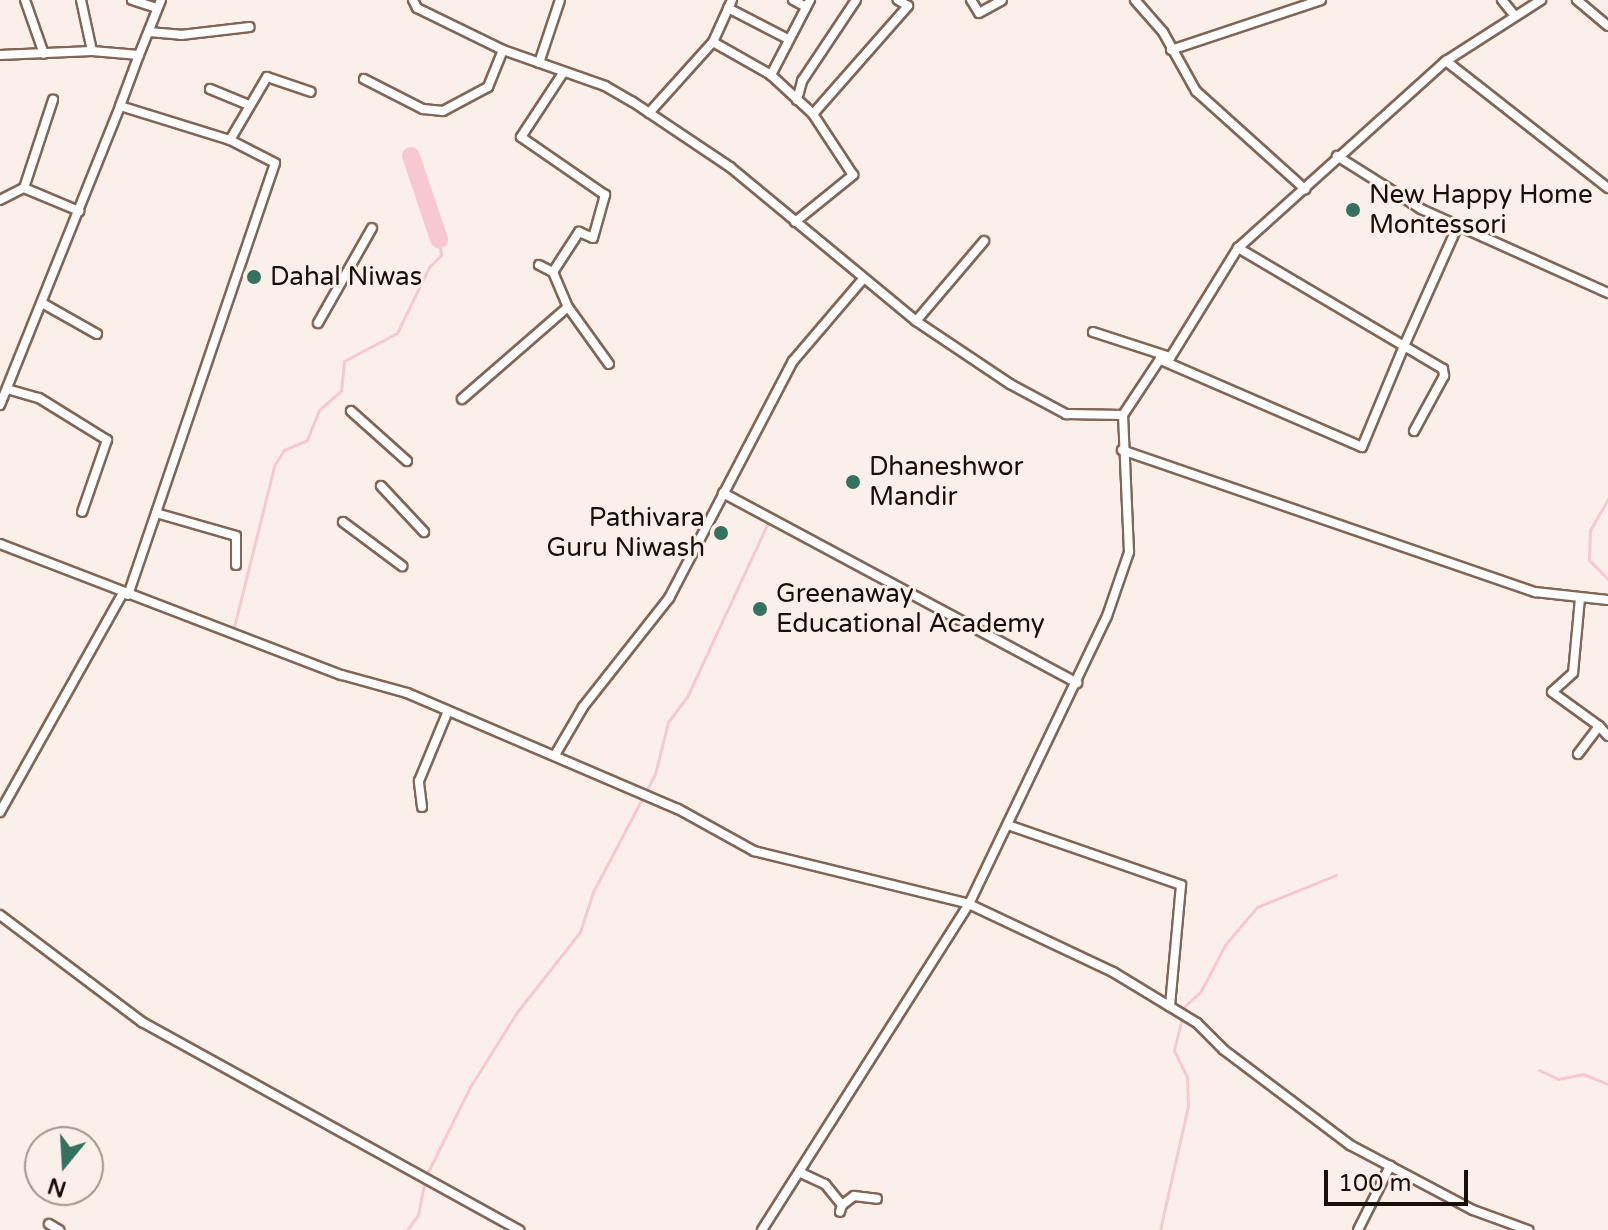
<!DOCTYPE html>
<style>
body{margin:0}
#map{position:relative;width:1608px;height:1230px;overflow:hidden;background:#fbf0e9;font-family:"Varela Round",sans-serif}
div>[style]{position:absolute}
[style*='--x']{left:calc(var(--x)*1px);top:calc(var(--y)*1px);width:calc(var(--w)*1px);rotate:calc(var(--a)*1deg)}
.stream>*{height:3px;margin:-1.5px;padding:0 1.5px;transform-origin:1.5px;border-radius:1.5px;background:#f8c8d0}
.river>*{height:18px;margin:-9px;padding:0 9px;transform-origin:9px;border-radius:9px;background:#f8c8d0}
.roads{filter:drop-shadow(2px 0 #7f6657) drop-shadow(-2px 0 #7f6657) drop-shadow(0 2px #7f6657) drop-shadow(0 -2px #7f6657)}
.street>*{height:8px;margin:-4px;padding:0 4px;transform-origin:4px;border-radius:4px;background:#fff}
.dots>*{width:22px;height:22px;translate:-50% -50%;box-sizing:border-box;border:4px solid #fbf0e9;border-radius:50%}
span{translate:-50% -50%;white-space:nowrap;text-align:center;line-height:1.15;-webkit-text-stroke:6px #fbf0e9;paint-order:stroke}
.poi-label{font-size:26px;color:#190f09}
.left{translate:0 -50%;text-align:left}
.right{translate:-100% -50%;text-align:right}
.north{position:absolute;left:24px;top:1126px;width:80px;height:80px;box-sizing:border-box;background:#fbf0e9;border:2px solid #a1968f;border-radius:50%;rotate:198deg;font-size:22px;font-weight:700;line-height:32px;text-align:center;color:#190f09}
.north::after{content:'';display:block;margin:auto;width:28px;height:36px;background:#34725f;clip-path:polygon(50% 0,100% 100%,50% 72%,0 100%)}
.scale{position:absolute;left:1324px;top:1170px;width:144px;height:36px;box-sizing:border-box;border:4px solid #190f09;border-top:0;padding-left:10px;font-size:24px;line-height:28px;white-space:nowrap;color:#190f09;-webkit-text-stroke:6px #fbf0e9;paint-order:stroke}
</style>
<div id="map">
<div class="stream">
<i style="--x:1608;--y:499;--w:36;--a:120"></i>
<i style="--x:1590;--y:530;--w:30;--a:92"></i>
<i style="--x:1589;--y:560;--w:27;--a:45"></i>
<i style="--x:234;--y:627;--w:166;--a:-76"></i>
<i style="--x:274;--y:466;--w:19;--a:-58"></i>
<i style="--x:284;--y:450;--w:25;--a:-23"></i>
<i style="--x:307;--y:440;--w:32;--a:-68"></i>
<i style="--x:319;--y:410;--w:29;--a:-41"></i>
<i style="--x:341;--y:391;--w:30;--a:-84"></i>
<i style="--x:344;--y:361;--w:60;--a:-27.8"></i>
<i style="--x:397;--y:333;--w:73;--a:-64.1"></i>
<i style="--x:429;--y:267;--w:17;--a:-45"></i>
<i style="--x:441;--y:255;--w:16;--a:-97"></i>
<i style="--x:1539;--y:1070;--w:21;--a:25"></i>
<i style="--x:1558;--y:1079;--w:25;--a:-11"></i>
<i style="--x:1583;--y:1074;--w:27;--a:22"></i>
<i style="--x:407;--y:1230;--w:19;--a:-54"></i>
<i style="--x:418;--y:1215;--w:38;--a:-79"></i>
<i style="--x:425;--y:1178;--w:102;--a:-63.7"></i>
<i style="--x:470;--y:1087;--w:89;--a:-57.9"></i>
<i style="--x:517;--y:1012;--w:102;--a:-51.8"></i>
<i style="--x:580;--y:932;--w:42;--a:-72"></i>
<i style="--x:593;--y:892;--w:133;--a:-62.3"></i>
<i style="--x:655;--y:774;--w:54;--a:-76"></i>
<i style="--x:668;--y:722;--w:31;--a:-53"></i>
<i style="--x:687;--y:697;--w:195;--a:-65.1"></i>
<i style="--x:1160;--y:1230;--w:127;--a:-77.3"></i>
<i style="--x:1188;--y:1106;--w:29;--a:-92"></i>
<i style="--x:1187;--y:1077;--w:30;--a:-116"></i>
<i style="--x:1174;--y:1050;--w:45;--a:-76"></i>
<i style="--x:1185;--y:1006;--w:22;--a:-43"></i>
<i style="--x:1201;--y:991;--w:52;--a:-62.4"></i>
<i style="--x:1225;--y:945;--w:50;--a:-49.9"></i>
<i style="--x:1257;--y:907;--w:85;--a:-22.1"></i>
</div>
<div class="river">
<i style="--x:411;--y:156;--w:88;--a:71.4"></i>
</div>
<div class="roads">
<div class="street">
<i style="--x:25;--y:0;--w:57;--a:70.6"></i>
<i style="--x:81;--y:0;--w:52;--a:77.8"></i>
<i style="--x:92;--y:51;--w:47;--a:4.9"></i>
<i style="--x:139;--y:55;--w:59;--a:-68.2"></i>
<i style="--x:132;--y:0;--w:26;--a:18"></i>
<i style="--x:413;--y:0;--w:9;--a:63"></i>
<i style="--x:417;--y:8;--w:96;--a:26"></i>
<i style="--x:503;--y:50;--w:108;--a:19.4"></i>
<i style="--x:605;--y:86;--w:32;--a:30"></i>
<i style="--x:633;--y:102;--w:117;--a:33.8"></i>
<i style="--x:730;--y:167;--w:241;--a:39.6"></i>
<i style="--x:916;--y:321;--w:113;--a:33.8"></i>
<i style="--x:1010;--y:384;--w:64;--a:28.2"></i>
<i style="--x:1066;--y:414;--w:57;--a:1"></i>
<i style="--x:793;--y:0;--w:15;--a:28"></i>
<i style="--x:810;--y:0;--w:85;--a:117.5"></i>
<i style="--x:771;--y:75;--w:57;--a:42.9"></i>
<i style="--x:971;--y:0;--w:15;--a:58"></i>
<i style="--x:979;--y:13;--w:26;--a:-29"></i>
<i style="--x:1135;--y:0;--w:43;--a:48.8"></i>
<i style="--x:1163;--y:32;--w:68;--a:60.8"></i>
<i style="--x:1196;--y:91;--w:147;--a:42"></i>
<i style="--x:1502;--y:0;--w:19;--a:51"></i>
<i style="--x:1577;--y:0;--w:40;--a:40"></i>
<i style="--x:728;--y:8;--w:68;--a:27.3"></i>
<i style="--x:149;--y:32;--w:32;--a:5"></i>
<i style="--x:181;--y:35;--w:69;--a:-6.6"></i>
<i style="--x:713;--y:42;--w:67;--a:29.6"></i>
<i style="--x:1171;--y:50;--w:158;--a:-18.4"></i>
<i style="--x:0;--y:55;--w:92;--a:-2.5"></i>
<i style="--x:1446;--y:61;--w:206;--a:38.1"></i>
<i style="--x:539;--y:63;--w:66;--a:-71.6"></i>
<i style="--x:364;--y:79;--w:66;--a:27"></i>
<i style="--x:423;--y:109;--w:20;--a:6"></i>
<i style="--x:443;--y:111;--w:51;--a:-28.1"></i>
<i style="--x:488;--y:87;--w:40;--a:-68"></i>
<i style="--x:210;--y:89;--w:42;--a:22.3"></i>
<i style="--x:797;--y:100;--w:20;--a:-75"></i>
<i style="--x:802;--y:81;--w:97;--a:-56.3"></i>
<i style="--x:649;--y:113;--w:96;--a:-48"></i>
<i style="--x:713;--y:42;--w:46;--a:-65.7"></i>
<i style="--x:230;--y:140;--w:73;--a:-59.6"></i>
<i style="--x:267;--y:77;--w:46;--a:18.8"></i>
<i style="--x:1337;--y:156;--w:99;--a:32.2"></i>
<i style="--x:1421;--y:209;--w:205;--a:24.2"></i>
<i style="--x:24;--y:188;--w:93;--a:-71.8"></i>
<i style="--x:0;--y:200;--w:27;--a:-27"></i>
<i style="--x:24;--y:188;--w:60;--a:22.7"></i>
<i style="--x:795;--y:222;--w:75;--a:-39"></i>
<i style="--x:853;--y:175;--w:73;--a:-123.3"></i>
<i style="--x:813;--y:114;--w:144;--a:-48.7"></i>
<i style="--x:908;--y:6;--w:12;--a:-149"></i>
<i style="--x:539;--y:265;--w:16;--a:27"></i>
<i style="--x:553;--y:272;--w:48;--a:-57"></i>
<i style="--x:579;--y:232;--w:15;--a:23"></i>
<i style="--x:593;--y:238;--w:45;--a:-74.4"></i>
<i style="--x:605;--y:195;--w:102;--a:-145.4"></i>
<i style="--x:521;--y:137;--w:77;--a:-56.7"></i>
<i style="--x:553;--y:272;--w:38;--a:67"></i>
<i style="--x:568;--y:307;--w:70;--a:54.3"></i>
<i style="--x:42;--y:303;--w:63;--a:29.4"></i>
<i style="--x:916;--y:321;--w:105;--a:-49.6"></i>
<i style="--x:318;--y:323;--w:109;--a:-60.4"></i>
<i style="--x:1093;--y:332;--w:81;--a:18"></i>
<i style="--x:1161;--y:360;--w:219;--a:23.4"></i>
<i style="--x:1362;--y:447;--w:109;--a:-67.4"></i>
<i style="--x:1404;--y:346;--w:193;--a:-149.4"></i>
<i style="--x:7;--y:389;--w:33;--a:16"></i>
<i style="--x:39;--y:398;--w:80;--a:31.7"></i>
<i style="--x:107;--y:440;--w:76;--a:109.1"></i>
<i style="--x:462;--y:399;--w:140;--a:-41"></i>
<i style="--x:0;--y:405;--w:322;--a:-68.1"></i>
<i style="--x:351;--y:411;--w:75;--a:41.8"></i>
<i style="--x:1414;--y:431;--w:63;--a:-61.4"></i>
<i style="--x:1444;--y:376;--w:7;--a:-98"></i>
<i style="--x:1443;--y:369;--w:45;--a:-149.5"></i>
<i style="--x:1404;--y:346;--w:133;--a:-65.9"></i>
<i style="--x:1122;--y:450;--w:437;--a:19"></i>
<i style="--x:1535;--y:592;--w:73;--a:6.3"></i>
<i style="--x:381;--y:486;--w:63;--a:46.9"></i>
<i style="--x:723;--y:493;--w:402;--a:28.2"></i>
<i style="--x:156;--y:513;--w:83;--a:16"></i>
<i style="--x:236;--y:536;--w:29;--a:90"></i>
<i style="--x:343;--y:522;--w:74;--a:36.7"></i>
<i style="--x:0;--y:544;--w:366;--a:21"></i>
<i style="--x:342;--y:675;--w:67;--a:15.5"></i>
<i style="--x:407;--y:693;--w:295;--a:23.2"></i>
<i style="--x:678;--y:809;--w:87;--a:28.9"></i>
<i style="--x:754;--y:851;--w:221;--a:13.8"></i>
<i style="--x:969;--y:904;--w:159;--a:25.3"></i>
<i style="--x:1113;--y:972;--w:98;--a:31.3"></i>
<i style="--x:1197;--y:1023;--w:38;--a:45"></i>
<i style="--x:1224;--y:1050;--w:158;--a:37"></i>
<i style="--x:1350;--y:1145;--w:139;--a:27.9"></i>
<i style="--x:1473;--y:1210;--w:59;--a:20"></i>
<i style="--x:128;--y:595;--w:456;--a:-71.2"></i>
<i style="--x:275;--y:163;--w:51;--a:-152.9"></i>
<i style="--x:230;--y:140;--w:115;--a:-162.8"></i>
<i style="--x:120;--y:106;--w:54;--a:-69.6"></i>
<i style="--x:1580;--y:598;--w:75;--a:95.3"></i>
<i style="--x:1573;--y:673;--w:28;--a:138"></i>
<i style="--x:1552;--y:692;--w:58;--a:35.9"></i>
<i style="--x:1578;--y:754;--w:35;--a:-53"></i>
<i style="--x:1599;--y:726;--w:13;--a:48"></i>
<i style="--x:555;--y:755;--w:56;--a:-59.7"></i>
<i style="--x:583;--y:707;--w:139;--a:-51.7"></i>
<i style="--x:669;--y:598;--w:267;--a:-62.4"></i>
<i style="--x:793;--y:361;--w:108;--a:-49.5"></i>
<i style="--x:422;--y:807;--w:26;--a:-97"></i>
<i style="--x:419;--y:781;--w:76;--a:-67.5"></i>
<i style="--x:0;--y:812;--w:251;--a:-60.7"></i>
<i style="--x:1008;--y:825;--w:183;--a:19.1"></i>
<i style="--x:1181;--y:885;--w:122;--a:95.2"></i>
<i style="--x:0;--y:915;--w:178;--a:37"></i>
<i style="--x:142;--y:1022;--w:431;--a:28.9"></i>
<i style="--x:799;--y:1172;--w:29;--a:25"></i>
<i style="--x:825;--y:1184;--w:27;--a:51"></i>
<i style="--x:842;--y:1205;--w:7;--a:106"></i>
<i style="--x:842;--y:1205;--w:15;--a:-37"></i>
<i style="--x:854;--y:1196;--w:23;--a:7"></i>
<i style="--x:49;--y:1224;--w:12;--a:31"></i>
<i style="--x:762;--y:1230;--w:386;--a:-57.6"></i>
<i style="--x:969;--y:904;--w:319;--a:-64.4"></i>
<i style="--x:1107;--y:616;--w:68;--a:-71"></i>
<i style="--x:1129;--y:552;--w:137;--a:-92.5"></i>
<i style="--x:1123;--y:415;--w:67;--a:-56.5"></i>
<i style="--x:1160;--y:359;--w:10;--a:-6"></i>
<i style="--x:1170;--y:358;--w:129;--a:-58.3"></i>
<i style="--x:1238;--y:248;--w:280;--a:-42"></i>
<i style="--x:1446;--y:61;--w:113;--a:-32.7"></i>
<i style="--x:1358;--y:1230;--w:72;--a:-63.4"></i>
</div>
</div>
<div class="dots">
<i style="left:1353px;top:210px;background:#34725f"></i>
<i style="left:254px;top:277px;background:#34725f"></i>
<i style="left:853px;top:482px;background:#34725f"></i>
<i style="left:721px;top:533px;background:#34725f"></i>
<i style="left:760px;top:609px;background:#34725f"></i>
</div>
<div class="poi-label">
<span class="left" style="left:1369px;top:210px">New Happy Home<br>Montessori</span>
<span class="left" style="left:270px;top:277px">Dahal Niwas</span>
<span class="left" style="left:869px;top:482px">Dhaneshwor<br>Mandir</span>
<span class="right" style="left:705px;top:533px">Pathivara<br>Guru Niwash</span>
<span class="left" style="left:776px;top:609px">Greenaway<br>Educational Academy</span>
</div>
<div class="north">N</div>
<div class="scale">100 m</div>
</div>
